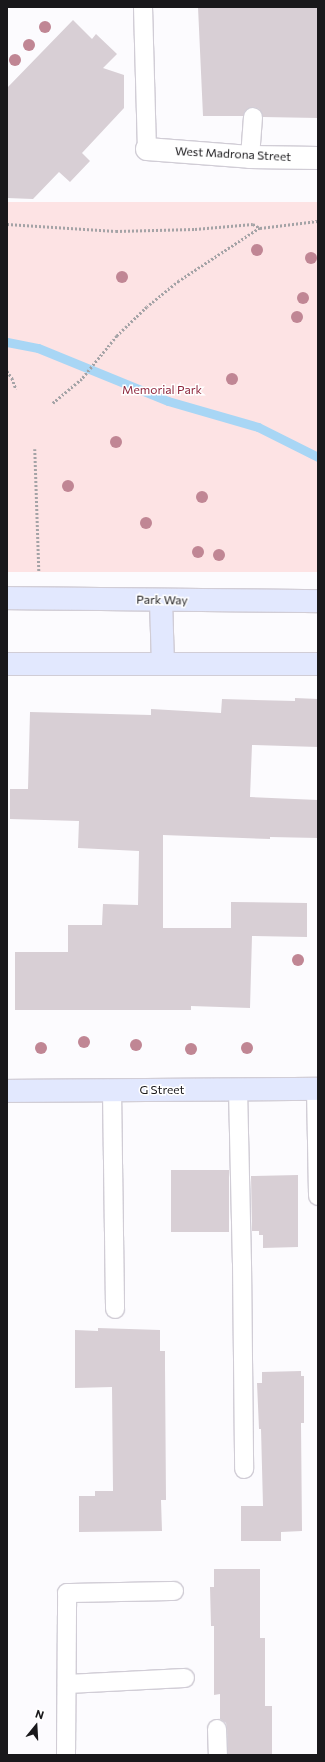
<!DOCTYPE html>
<style>
body{margin:0}
#map{position:relative;width:325px;height:1762px;overflow:hidden;background:#fcfbfe;font-family:Commissioner,sans-serif}
div>[style]{position:absolute}
[style*='--x']{left:calc(var(--x)*1px);top:calc(var(--y)*1px);width:calc(var(--w)*1px);rotate:calc(var(--a)*1deg)}
.green>*{inset:0;background:#fde3e4;transform-origin:0 0}
.stream>*{height:9px;margin:-4.5px;padding:0 4.5px;transform-origin:4.5px;border-radius:4.5px;background:#a8d6f5}
.building>*{inset:0;background:#d8cfd5;transform-origin:0 0}
.path>*{height:2.5px;margin-top:-1.25px;transform-origin:0;background:repeating-linear-gradient(90deg,#a4a3a6 0 2px,transparent 0 4px)}
.roads{filter:drop-shadow(1px 0 #d1cdd6) drop-shadow(-1px 0 #d1cdd6) drop-shadow(0 1px #d1cdd6) drop-shadow(0 -1px #d1cdd6)}
.lane>*{height:18px;margin:-9px;padding:0 9px;transform-origin:9px;border-radius:9px;background:#fff}
.street>*{height:22px;margin:-11px;padding:0 11px;transform-origin:11px;border-radius:11px;background:#fff}
.secondary>*{height:22px;margin:-11px;padding:0 11px;transform-origin:11px;border-radius:11px;background:#e2e8fe}
.trees>*{width:12px;height:12px;margin:-6px;border-radius:50%;background:#c08694}
span{translate:-50% -50%;white-space:nowrap;text-align:center;line-height:1.15;-webkit-text-stroke:3px #fff;paint-order:stroke}
.street-label{font-size:12px;color:#19181b}
.park-label{font-size:12px;color:#8e273d}
.frame{position:absolute;inset:0;border:8px solid #19181b;pointer-events:none}
.north{position:absolute;left:16px;top:1706px;width:40px;height:40px;-webkit-text-stroke:3px #fff;paint-order:stroke;rotate:18deg;font-size:11px;font-weight:700;line-height:16px;text-align:center;color:#19181b}
.north::after{content:'';display:block;margin:auto;width:14px;height:18px;background:#19181b;clip-path:polygon(50% 0,100% 100%,50% 72%,0 100%)}
</style>
<div id="map">
<div class="green">
<i style="left:318px;top:202px;width:370px;height:311px;rotate:90deg"></i>
</div>
<div class="stream">
<i style="--x:7;--y:342;--w:32;--a:11"></i>
<i style="--x:38;--y:348;--w:140;--a:22.2"></i>
<i style="--x:168;--y:401;--w:94;--a:16.1"></i>
<i style="--x:258;--y:427;--w:67;--a:26.6"></i>
</div>
<div class="building">
<i style="clip-path:polygon(198px 7px,318px 7px,318px 118px,263px 117px,259px 109px,253px 107px,245px 111px,243px 116px,203px 116px)"></i>
<i style="clip-path:polygon(73px 20px,92px 39px,96px 34px,117px 54px,103px 68px,124px 75px,124px 108px,82px 153px,90px 161px,70px 182px,59px 172px,33px 199px,7px 198px,7px 88px)"></i>
<i style="clip-path:polygon(295px 698px,318px 699px,318px 747px,252px 745px,250px 797px,318px 800px,318px 838px,270px 837px,270px 839px,163px 835px,163px 928px,231px 928px,231px 902px,307px 903px,307px 937px,252px 936px,250px 1008px,191px 1006px,191px 1010px,15px 1010px,15px 952px,68px 952px,68px 925px,102px 925px,103px 904px,138px 905px,139px 851px,78px 848px,79px 821px,10px 819px,10px 789px,28px 789px,30px 712px,151px 715px,151px 709px,221px 713px,222px 699px,295px 701px)"></i>
<i style="left:171px;top:1170px;width:58px;height:62px"></i>
<i style="clip-path:polygon(298px 1175px,298px 1247px,263px 1248px,263px 1235px,259px 1235px,259px 1231px,252px 1231px,251px 1176px)"></i>
<i style="clip-path:polygon(98px 1328px,160px 1330px,160px 1351px,165px 1351px,165px 1366px,166px 1500px,161px 1500px,162px 1531px,79px 1532px,79px 1496px,95px 1496px,95px 1491px,113px 1491px,112px 1387px,75px 1388px,75px 1330px,98px 1331px)"></i>
<i style="clip-path:polygon(301px 1371px,301px 1376px,304px 1376px,304px 1423px,301px 1423px,302px 1531px,281px 1532px,281px 1541px,241px 1541px,241px 1506px,263px 1506px,261px 1429px,259px 1429px,257px 1383px,262px 1383px,262px 1372px)"></i>
<i style="clip-path:polygon(214px 1569px,260px 1569px,260px 1638px,265px 1638px,265px 1706px,272px 1706px,272px 1755px,228px 1755px,227px 1728px,226px 1723px,220px 1719px,220px 1694px,214px 1695px,214px 1626px,211px 1626px,210px 1587px,214px 1587px)"></i>
</div>
<div class="path">
<i style="--x:7;--y:224;--w:109;--a:3.7"></i>
<i style="--x:116;--y:231;--w:79;--a:-1.5"></i>
<i style="--x:195;--y:229;--w:58;--a:-4.9"></i>
<i style="--x:253;--y:224;--w:8;--a:30"></i>
<i style="--x:260;--y:228;--w:97;--a:146.8"></i>
<i style="--x:179;--y:281;--w:41;--a:140.9"></i>
<i style="--x:147;--y:307;--w:42;--a:136"></i>
<i style="--x:117;--y:336;--w:55;--a:129.1"></i>
<i style="--x:82;--y:379;--w:38;--a:140"></i>
<i style="--x:260;--y:228;--w:58;--a:-6.9"></i>
<i style="--x:7;--y:371;--w:9;--a:54"></i>
<i style="--x:12;--y:378;--w:12;--a:70"></i>
<i style="--x:35;--y:449;--w:123;--a:88.1"></i>
</div>
<div class="roads">
<div class="lane">
<i style="--x:143;--y:7;--w:142;--a:88.4"></i>
<i style="--x:250;--y:157;--w:40;--a:-85.7"></i>
<i style="--x:238;--y:1089;--w:174;--a:88.7"></i>
<i style="--x:242;--y:1263;--w:206;--a:89.4"></i>
<i style="--x:316;--y:1089;--w:107;--a:88.9"></i>
<i style="--x:112;--y:1090;--w:219;--a:89.2"></i>
<i style="--x:67;--y:1684;--w:118;--a:-2.9"></i>
<i style="--x:217;--y:1729;--w:26;--a:88"></i>
<i style="--x:66;--y:1755;--w:162;--a:-89.6"></i>
<i style="--x:67;--y:1593;--w:107;--a:-1.1"></i>
</div>
<div class="street">
<i style="--x:147;--y:149;--w:103;--a:4.4"></i>
<i style="--x:250;--y:157;--w:68;--a:0.8"></i>
</div>
<div class="secondary">
<i style="--x:7;--y:598;--w:311;--a:0.6"></i>
<i style="--x:161;--y:601;--w:63;--a:88.2"></i>
<i style="--x:7;--y:664;--w:311;--a:0"></i>
<i style="--x:7;--y:1091;--w:311;--a:-0.4"></i>
</div>
</div>
<div class="trees">
<i style="left:45px;top:27px"></i>
<i style="left:29px;top:45px"></i>
<i style="left:15px;top:60px"></i>
<i style="left:257px;top:250px"></i>
<i style="left:311px;top:258px"></i>
<i style="left:122px;top:277px"></i>
<i style="left:303px;top:298px"></i>
<i style="left:297px;top:317px"></i>
<i style="left:232px;top:379px"></i>
<i style="left:116px;top:442px"></i>
<i style="left:68px;top:486px"></i>
<i style="left:202px;top:497px"></i>
<i style="left:146px;top:523px"></i>
<i style="left:198px;top:552px"></i>
<i style="left:219px;top:555px"></i>
<i style="left:298px;top:960px"></i>
<i style="left:84px;top:1042px"></i>
<i style="left:136px;top:1045px"></i>
<i style="left:41px;top:1048px"></i>
<i style="left:247px;top:1048px"></i>
<i style="left:191px;top:1049px"></i>
</div>
<div class="street-label">
<span style="left:233px;top:154px;rotate:3deg">West Madrona Street</span>
<span style="left:162px;top:600px;rotate:1deg">Park Way</span>
<span style="left:162px;top:1090px">G Street</span>
</div>
<div class="park-label">
<span style="left:162px;top:390px">Memorial Park</span>
</div>
<div class="frame"></div>
<div class="north">N</div>
</div>
